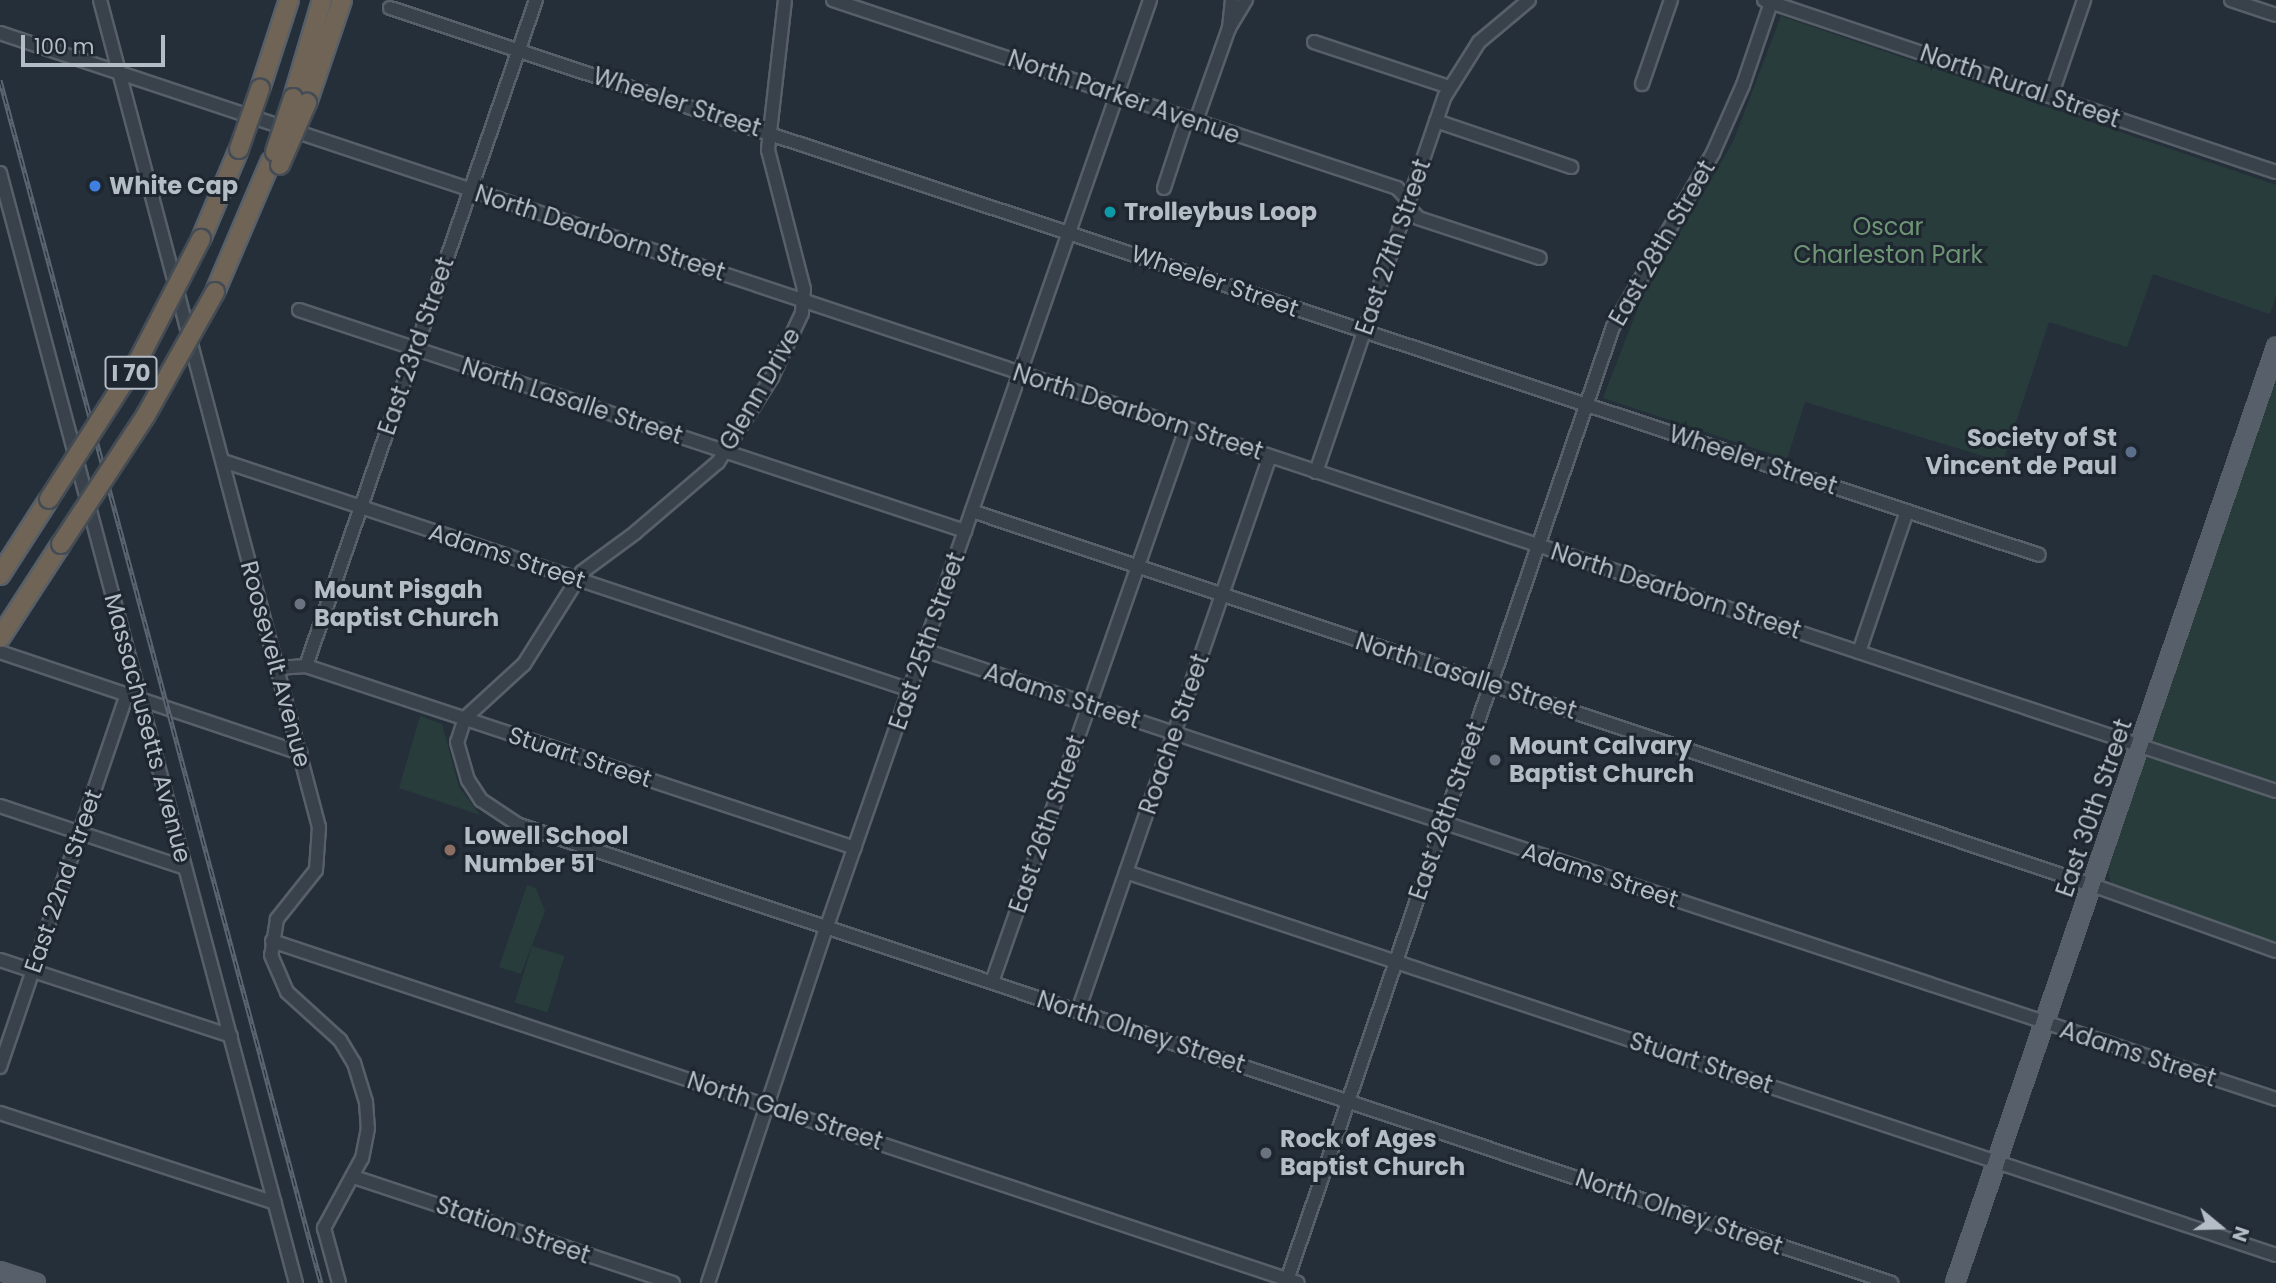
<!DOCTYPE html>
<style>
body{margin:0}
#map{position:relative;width:2276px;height:1283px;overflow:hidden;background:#252f3a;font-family:Poppins,sans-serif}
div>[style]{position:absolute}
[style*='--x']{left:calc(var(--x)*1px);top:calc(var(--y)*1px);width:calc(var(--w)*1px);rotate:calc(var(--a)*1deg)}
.green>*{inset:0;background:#283c3c;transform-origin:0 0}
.roads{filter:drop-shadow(2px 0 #575f68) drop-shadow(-2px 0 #575f68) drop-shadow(0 2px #575f68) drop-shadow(0 -2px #575f68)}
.minor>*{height:12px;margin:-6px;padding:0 6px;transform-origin:6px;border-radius:6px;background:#39414b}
.major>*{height:16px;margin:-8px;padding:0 8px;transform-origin:8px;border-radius:8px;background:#57606a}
.highway>*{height:18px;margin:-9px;padding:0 9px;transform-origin:9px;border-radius:9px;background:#706456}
.rail>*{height:5px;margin-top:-2.5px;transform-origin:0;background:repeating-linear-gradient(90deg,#1e262f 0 8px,#5b6571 0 16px);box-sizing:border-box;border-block:2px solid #5b6571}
.bridges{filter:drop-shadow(2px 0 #444c55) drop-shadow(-2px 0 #444c55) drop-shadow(0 2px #444c55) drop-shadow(0 -2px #444c55)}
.highway-bridge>*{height:18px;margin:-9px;padding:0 9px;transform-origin:9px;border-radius:9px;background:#706456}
.dots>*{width:19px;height:19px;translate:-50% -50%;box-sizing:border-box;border:4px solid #1e262f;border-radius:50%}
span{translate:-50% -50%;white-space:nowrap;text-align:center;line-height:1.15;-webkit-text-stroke:6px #1e262f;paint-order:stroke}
.shield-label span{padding:2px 5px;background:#1e262f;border:2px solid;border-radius:5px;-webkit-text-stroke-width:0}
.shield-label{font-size:23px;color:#b4bcc6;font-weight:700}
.street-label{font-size:24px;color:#b4bcc6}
.poi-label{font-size:24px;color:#b4bcc6;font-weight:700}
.left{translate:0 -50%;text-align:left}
.right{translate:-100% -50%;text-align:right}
.park-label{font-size:24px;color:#6d9574}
.north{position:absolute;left:2185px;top:1192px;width:70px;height:70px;-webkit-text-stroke:5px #1e262f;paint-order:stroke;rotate:109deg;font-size:19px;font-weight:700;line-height:28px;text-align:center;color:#b4bcc6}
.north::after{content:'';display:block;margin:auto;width:24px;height:32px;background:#b4bcc6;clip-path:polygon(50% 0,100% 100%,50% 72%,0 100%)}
.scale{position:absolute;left:21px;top:35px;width:144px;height:32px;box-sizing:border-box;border:4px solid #b4bcc6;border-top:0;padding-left:9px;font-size:21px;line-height:24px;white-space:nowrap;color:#b4bcc6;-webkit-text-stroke:5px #1e262f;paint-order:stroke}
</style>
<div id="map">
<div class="green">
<i style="clip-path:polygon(1781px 16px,2276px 185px,2276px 296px,2270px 314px,2153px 274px,2127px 347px,2049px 322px,2003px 462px,1805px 402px,1787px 459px,1603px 398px,1641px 300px,1733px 142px)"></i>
<i style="clip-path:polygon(2276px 375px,2276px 942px,2112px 887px,2107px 867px)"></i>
<i style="clip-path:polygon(420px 716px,442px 724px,459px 787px,480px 815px,399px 788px)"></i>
<i style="clip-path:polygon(527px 885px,536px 888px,545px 911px,521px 974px,499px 967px)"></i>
<i style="left:532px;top:946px;width:34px;height:59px;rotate:17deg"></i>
</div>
<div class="roads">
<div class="minor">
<i style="--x:100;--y:0;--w:856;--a:75.17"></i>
<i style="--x:319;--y:827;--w:43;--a:94"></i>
<i style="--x:316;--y:870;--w:63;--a:128.5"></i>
<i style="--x:277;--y:919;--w:36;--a:99"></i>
<i style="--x:271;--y:955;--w:40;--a:66.6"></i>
<i style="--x:287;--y:992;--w:72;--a:42.2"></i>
<i style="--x:340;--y:1040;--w:27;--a:59"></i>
<i style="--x:354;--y:1063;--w:41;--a:72.9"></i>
<i style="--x:366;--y:1102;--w:26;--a:86"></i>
<i style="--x:368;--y:1128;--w:31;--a:101"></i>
<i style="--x:362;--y:1158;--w:80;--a:118.5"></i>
<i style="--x:324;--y:1228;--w:57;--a:74.7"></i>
<i style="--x:785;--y:0;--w:151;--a:96.5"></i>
<i style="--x:768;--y:150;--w:144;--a:75.5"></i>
<i style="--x:804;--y:289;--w:24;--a:95"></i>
<i style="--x:802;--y:313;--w:71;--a:115.1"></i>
<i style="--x:772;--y:377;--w:101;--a:122.4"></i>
<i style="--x:718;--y:462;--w:109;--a:139.5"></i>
<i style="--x:635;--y:533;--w:66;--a:143.7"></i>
<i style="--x:582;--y:572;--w:109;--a:122.2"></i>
<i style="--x:524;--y:664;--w:80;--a:137.5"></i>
<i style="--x:465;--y:718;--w:25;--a:108"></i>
<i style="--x:457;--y:742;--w:40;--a:74"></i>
<i style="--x:468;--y:780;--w:24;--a:57"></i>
<i style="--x:481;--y:800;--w:43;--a:33.7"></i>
<i style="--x:517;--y:824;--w:1449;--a:18.47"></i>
<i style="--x:833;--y:0;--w:595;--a:18.43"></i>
<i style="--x:1397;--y:188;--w:18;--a:47"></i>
<i style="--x:1764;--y:0;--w:540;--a:18.57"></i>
<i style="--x:2231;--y:0;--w:47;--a:18.4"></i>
<i style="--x:390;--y:8;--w:1737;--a:18.35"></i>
<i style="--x:1229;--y:28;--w:33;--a:-59"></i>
<i style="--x:0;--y:33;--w:2399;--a:18.42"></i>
<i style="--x:1314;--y:42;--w:142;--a:18.4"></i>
<i style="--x:1642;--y:84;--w:89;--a:-71"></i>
<i style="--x:2051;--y:96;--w:102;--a:-71"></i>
<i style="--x:1196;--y:121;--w:99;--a:-70.5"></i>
<i style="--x:1229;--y:28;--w:28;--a:-84"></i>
<i style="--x:1436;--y:121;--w:143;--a:18.8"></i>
<i style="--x:0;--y:173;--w:1149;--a:75.07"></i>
<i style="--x:1164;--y:188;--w:74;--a:-71.8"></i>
<i style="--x:1407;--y:206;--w:16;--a:47"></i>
<i style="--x:1418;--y:218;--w:128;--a:18.2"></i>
<i style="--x:299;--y:310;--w:702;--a:18.36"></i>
<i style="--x:223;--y:461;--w:724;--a:18.43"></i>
<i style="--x:1316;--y:472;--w:398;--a:-71.1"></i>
<i style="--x:1445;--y:96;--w:64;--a:-57.8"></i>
<i style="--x:1479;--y:42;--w:65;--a:-40"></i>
<i style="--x:972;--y:511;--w:1181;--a:18.47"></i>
<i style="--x:2092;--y:885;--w:195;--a:19.7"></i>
<i style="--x:924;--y:650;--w:1425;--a:18.37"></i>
<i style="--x:0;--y:652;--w:317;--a:18.6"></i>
<i style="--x:1859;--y:652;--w:149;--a:-71.2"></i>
<i style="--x:306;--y:666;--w:578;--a:18.34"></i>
<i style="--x:277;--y:668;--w:29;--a:-4"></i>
<i style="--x:306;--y:666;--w:705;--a:-70.95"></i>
<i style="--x:0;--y:806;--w:195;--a:18.5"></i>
<i style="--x:1126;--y:872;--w:1212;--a:18.42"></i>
<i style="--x:272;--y:941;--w:1081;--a:18.43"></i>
<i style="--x:0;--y:960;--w:243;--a:18.2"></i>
<i style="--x:992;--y:982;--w:586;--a:-70.67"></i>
<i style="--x:1078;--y:1011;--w:587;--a:-70.92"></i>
<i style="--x:0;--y:1067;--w:393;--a:-71.2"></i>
<i style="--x:0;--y:1113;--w:289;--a:18.1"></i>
<i style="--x:354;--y:1177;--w:336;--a:18.4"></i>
<i style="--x:708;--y:1283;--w:376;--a:-71.6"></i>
<i style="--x:827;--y:926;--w:981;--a:-70.77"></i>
<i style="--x:1286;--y:1283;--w:1010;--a:-71.12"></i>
<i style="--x:1613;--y:327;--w:201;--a:-60.1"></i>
<i style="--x:1713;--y:153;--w:74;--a:-66.2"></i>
<i style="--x:1743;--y:85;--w:90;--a:-71.2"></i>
</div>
<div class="major">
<i style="--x:0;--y:1271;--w:38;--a:18"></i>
<i style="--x:1955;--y:1283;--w:990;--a:-71.07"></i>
</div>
<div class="highway">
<i style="--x:260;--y:89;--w:94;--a:-72"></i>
<i style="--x:293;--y:98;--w:102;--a:-73.5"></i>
<i style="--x:307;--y:103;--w:109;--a:-71.2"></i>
<i style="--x:201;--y:239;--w:98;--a:-67.1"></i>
<i style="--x:215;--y:292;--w:142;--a:-66.9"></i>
<i style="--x:0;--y:575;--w:90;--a:-57.2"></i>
<i style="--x:0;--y:638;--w:112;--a:-57"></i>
</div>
</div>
<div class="rail">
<i style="--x:0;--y:80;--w:1245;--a:75.06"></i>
</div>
<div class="bridges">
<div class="highway-bridge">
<i style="--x:239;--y:149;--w:64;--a:-70.7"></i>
<i style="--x:275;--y:152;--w:57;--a:-71.6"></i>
<i style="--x:280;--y:165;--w:68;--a:-66.5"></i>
<i style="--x:49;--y:499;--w:169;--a:-57.3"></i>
<i style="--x:140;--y:357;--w:133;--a:-62.7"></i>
<i style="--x:61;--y:544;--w:154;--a:-56.6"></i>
<i style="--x:146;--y:415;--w:141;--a:-60.7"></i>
</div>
</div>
<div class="dots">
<i style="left:95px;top:186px;background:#3f7fe0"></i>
<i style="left:1110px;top:212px;background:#0f9aa8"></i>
<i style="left:2131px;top:452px;background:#5c6f8a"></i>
<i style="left:300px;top:604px;background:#6b7280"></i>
<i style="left:1495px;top:760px;background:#6b7280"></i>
<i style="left:450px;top:850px;background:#8d6e63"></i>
<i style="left:1266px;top:1153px;background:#6b7280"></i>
</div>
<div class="shield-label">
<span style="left:131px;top:373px">I 70</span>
</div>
<div class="street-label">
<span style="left:2020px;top:86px;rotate:19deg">North Rural Street</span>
<span style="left:1124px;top:97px;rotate:19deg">North Parker Avenue</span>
<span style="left:677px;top:102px;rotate:18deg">Wheeler Street</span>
<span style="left:600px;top:233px;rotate:18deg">North Dearborn Street</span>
<span style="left:1662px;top:243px;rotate:-60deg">East 28th Street</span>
<span style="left:1393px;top:247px;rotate:-71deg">East 27th Street</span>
<span style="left:1215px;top:281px;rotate:19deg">Wheeler Street</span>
<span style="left:416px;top:346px;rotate:-71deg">East 23rd Street</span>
<span style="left:760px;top:389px;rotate:-60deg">Glenn Drive</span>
<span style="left:572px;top:401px;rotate:18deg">North Lasalle Street</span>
<span style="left:1138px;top:412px;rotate:18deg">North Dearborn Street</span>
<span style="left:1753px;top:460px;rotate:18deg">Wheeler Street</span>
<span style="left:507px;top:556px;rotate:18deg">Adams Street</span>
<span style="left:1676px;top:591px;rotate:18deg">North Dearborn Street</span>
<span style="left:927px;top:641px;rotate:-71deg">East 25th Street</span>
<span style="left:276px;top:664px;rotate:75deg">Roosevelt Avenue</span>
<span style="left:1466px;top:676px;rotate:18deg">North Lasalle Street</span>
<span style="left:1062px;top:696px;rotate:18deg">Adams Street</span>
<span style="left:148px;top:728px;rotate:75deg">Massachusetts Avenue</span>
<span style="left:1174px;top:734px;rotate:-71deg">Roache Street</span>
<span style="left:580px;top:757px;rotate:18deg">Stuart Street</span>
<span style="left:2094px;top:808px;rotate:-71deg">East 30th Street</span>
<span style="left:1447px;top:811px;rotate:-71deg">East 28th Street</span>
<span style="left:1047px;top:824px;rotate:-71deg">East 26th Street</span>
<span style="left:1600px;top:875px;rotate:18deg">Adams Street</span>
<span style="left:63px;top:881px;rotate:-71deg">East 22nd Street</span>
<span style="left:1141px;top:1032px;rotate:18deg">North Olney Street</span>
<span style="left:2138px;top:1054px;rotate:18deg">Adams Street</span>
<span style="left:1701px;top:1063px;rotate:18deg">Stuart Street</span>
<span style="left:785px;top:1111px;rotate:18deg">North Gale Street</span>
<span style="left:1679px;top:1212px;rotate:19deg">North Olney Street</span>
<span style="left:513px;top:1230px;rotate:19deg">Station Street</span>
</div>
<div class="poi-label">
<span class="left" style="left:109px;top:186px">White Cap</span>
<span class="left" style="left:1124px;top:212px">Trolleybus Loop</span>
<span class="right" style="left:2117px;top:452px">Society of St<br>Vincent de Paul</span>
<span class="left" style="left:314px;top:604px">Mount Pisgah<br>Baptist Church</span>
<span class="left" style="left:1509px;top:760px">Mount Calvary<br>Baptist Church</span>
<span class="left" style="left:464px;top:850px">Lowell School<br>Number 51</span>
<span class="left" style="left:1280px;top:1153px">Rock of Ages<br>Baptist Church</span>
</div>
<div class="park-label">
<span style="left:1888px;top:241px">Oscar<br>Charleston Park</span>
</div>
<div class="north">N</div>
<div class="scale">100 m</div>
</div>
